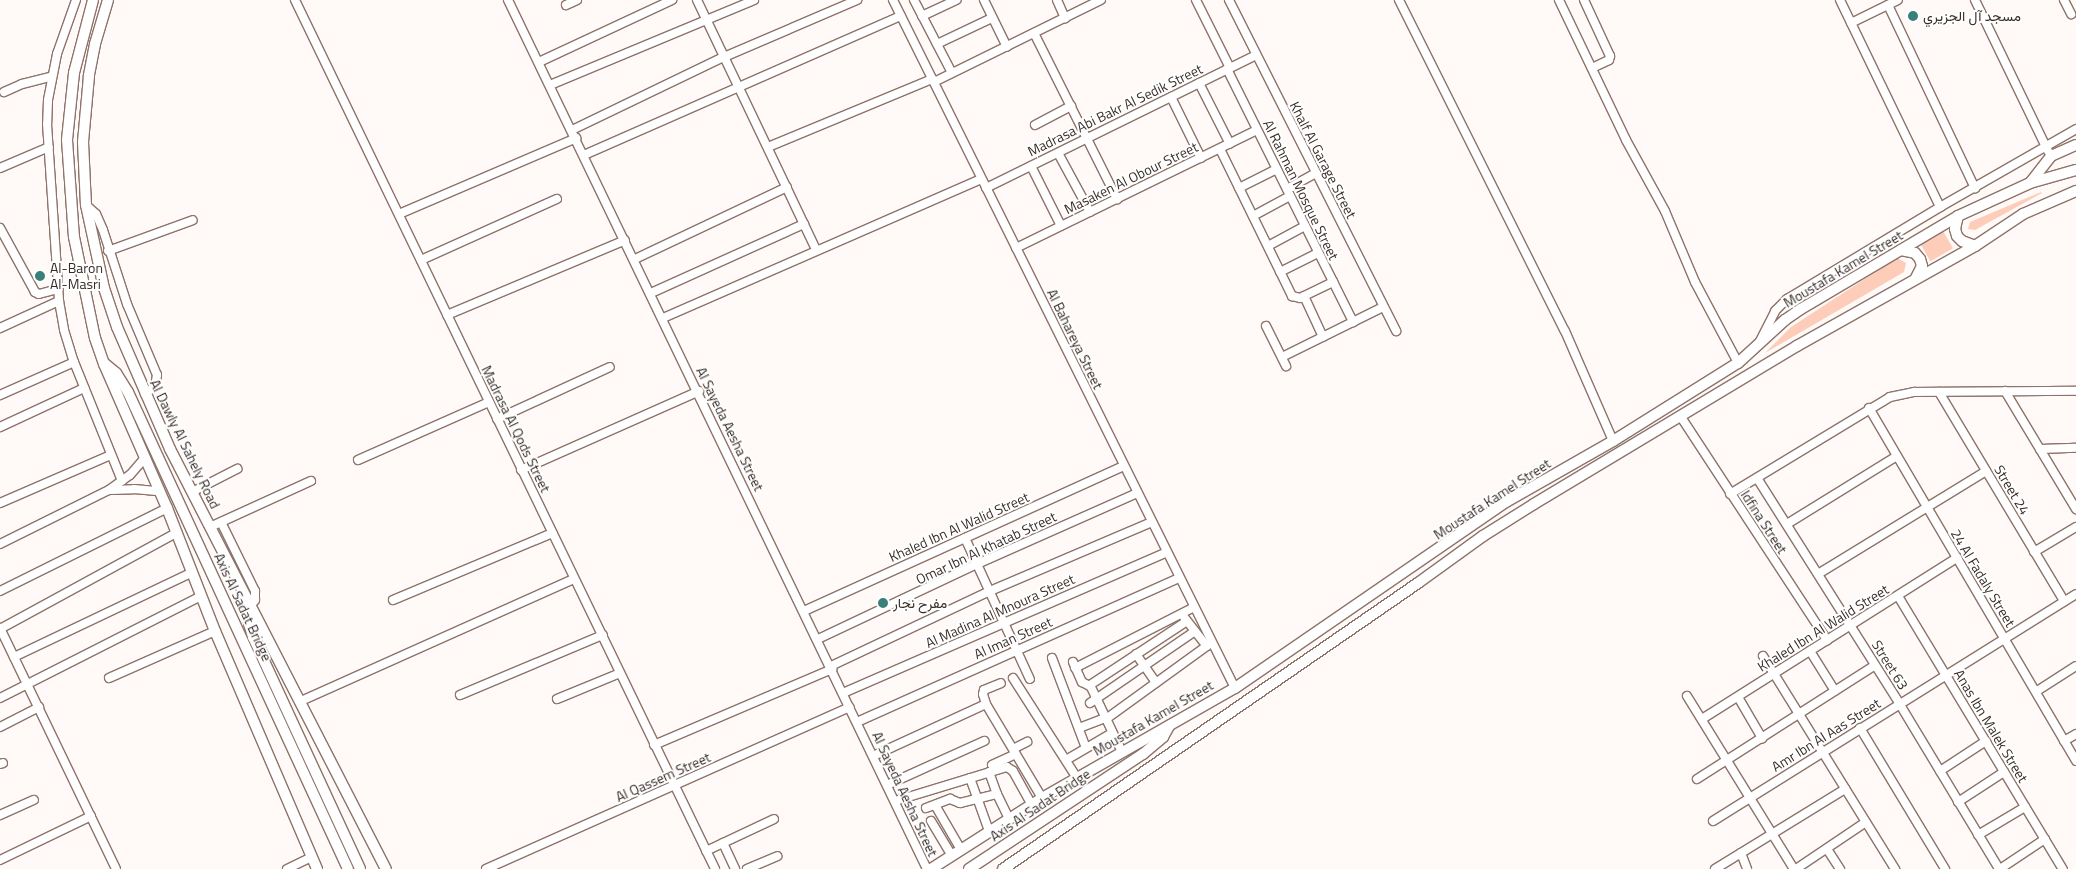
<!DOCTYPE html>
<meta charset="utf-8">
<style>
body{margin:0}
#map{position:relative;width:2076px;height:869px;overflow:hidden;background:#fff9f7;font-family:"Titillium Web",Vazirmatn,sans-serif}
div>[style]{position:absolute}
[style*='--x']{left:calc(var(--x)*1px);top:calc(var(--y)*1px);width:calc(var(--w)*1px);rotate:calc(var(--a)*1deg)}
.green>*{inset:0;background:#fdcdb9;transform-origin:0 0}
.roads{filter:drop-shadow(1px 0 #8d7369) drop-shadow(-1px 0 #8d7369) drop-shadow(0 1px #8d7369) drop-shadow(0 -1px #8d7369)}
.minor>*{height:8px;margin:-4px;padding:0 4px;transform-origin:4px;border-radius:4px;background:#fff}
.major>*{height:10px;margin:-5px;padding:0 5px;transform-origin:5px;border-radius:5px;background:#fff}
.dots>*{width:14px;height:14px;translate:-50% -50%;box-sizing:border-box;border:2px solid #fff;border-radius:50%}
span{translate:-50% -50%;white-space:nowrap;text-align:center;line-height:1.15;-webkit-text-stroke:4px #fff;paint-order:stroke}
.poi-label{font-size:14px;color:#382d29}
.left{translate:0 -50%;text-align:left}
.street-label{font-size:14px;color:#382d29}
</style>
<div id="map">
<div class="green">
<i style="clip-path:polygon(2041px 192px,2042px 193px,1975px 230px,1968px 229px,1970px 222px)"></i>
<i style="left:1943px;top:231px;width:20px;height:26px;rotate:60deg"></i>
<i style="clip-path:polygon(1897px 258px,1906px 263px,1904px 272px,1765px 353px,1791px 327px)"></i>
</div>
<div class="roads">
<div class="minor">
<i style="--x:76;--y:0;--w:57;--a:109.4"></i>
<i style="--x:57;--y:54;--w:47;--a:101.1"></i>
<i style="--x:48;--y:100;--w:24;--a:92"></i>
<i style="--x:47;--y:124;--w:177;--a:86.1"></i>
<i style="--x:59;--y:301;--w:29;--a:80"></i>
<i style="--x:64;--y:330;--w:34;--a:73"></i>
<i style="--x:74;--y:362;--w:128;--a:68"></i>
<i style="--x:295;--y:0;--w:965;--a:64.2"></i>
<i style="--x:508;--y:0;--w:965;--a:64.26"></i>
<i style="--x:697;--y:0;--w:276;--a:64.5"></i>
<i style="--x:893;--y:0;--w:768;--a:63.57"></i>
<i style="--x:914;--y:0;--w:82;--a:62.5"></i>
<i style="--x:984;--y:0;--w:52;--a:63.9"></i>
<i style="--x:1057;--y:0;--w:20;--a:66"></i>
<i style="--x:1196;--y:0;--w:76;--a:63.4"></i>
<i style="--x:1229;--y:0;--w:371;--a:63.2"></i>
<i style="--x:1399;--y:0;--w:370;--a:63.4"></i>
<i style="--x:1565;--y:331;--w:120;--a:66.4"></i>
<i style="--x:1559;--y:0;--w:155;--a:64.4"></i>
<i style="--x:1626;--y:140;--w:81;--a:61.2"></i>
<i style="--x:1665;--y:211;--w:77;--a:67.1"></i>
<i style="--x:1695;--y:282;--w:92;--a:62"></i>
<i style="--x:1584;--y:0;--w:62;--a:65.1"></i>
<i style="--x:1610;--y:56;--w:4;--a:104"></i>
<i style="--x:1609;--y:60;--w:19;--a:155"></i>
<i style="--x:1840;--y:0;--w:230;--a:64.2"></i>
<i style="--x:1975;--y:0;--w:168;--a:64.2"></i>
<i style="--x:2064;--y:0;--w:16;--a:63"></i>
<i style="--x:566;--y:5;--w:12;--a:-24"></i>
<i style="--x:1888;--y:5;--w:203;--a:64.6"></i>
<i style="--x:922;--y:16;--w:38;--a:-25"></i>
<i style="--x:1851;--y:23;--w:52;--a:-26.1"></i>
<i style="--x:1034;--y:33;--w:186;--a:63.4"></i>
<i style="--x:937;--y:44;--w:61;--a:-25.3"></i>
<i style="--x:539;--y:62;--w:147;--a:-25"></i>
<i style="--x:1227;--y:69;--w:283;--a:63.5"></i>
<i style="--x:934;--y:82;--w:186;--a:-26.2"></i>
<i style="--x:1199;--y:83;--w:68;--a:63.1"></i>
<i style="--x:550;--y:85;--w:221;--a:-22.6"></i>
<i style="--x:4;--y:92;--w:20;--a:-24"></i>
<i style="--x:22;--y:84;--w:30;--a:-14"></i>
<i style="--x:1171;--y:97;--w:68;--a:63.8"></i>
<i style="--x:1035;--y:125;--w:41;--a:-27.8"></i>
<i style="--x:572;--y:130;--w:169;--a:-25.7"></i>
<i style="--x:724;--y:57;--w:145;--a:-23.2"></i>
<i style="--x:768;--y:147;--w:178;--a:-22.5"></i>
<i style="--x:1220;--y:149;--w:164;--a:63.9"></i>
<i style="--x:1292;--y:296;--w:8;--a:14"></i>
<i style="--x:1300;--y:298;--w:37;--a:-26"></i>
<i style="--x:1058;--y:153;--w:67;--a:61.5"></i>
<i style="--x:584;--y:155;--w:346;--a:-23.7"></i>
<i style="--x:1031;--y:166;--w:67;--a:63.4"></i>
<i style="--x:0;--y:168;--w:53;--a:-23.2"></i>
<i style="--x:986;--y:188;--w:301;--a:-26.2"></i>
<i style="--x:1239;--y:188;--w:42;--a:-26.6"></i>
<i style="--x:1287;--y:189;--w:33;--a:-29"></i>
<i style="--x:86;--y:205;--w:13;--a:42"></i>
<i style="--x:96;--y:214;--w:17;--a:66"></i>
<i style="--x:103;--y:230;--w:78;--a:72"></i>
<i style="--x:127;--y:304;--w:77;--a:67.1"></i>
<i style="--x:157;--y:375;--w:11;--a:100"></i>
<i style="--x:155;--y:386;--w:13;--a:141"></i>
<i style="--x:399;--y:214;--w:193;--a:-23.2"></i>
<i style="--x:1253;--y:216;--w:42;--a:-28.4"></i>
<i style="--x:0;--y:228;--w:73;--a:61.3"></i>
<i style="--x:35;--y:292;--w:4;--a:27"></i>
<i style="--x:39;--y:294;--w:20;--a:-15"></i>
<i style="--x:1268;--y:246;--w:42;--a:-28.4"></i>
<i style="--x:1016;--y:248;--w:268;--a:-26.1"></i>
<i style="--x:108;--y:251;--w:90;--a:-20"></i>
<i style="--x:635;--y:259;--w:168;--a:-25.3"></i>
<i style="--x:421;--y:260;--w:149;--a:-24.2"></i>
<i style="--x:1280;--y:272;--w:42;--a:-26.6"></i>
<i style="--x:651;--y:293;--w:168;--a:-24.3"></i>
<i style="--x:1304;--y:296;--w:45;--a:65.1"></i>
<i style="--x:447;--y:315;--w:193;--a:-22.8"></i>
<i style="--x:663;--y:318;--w:347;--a:-23.6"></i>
<i style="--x:1266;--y:326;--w:45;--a:63.4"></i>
<i style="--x:0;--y:328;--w:65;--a:-24.6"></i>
<i style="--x:1760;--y:341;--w:34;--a:-63"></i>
<i style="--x:1775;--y:311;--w:17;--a:-45"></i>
<i style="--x:1787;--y:299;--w:179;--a:-31"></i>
<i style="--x:1940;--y:207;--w:157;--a:-29.8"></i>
<i style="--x:1282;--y:357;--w:113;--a:-26.3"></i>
<i style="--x:2005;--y:391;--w:138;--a:59"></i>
<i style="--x:1939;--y:392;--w:244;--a:59.1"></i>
<i style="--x:0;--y:395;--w:81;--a:-24"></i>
<i style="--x:1869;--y:408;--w:409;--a:59.6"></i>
<i style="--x:1681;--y:417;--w:267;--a:56.8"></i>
<i style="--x:497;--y:419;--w:124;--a:-24.7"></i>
<i style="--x:0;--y:427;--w:93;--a:-24.9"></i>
<i style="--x:2040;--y:449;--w:36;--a:-2"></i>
<i style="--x:358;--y:460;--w:143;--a:-23.9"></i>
<i style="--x:521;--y:470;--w:195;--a:-23.9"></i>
<i style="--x:1757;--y:478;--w:266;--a:57.7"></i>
<i style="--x:1899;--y:703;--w:194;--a:58.9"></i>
<i style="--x:111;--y:490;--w:23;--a:-2"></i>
<i style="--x:134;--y:489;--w:25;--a:5"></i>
<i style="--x:192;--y:492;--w:51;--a:-27.1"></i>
<i style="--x:1730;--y:494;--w:187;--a:-31.2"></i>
<i style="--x:1890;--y:397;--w:25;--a:-12"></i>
<i style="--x:1914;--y:392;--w:162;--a:-0.4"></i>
<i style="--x:0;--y:503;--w:121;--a:-23.4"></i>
<i style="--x:221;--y:522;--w:77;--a:63.8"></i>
<i style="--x:255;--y:591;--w:9;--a:90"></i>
<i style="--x:255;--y:600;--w:9;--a:126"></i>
<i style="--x:1787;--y:524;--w:129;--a:-31.7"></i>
<i style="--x:210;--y:527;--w:111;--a:-24.5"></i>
<i style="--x:965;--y:538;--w:155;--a:65.3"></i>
<i style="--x:0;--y:544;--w:122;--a:-26.4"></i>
<i style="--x:109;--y:490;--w:26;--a:-36"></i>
<i style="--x:130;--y:475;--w:21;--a:-49"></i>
<i style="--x:2034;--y:552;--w:49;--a:-30.8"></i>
<i style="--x:1818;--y:574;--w:197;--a:-31.5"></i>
<i style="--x:0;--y:591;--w:186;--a:-26.4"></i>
<i style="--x:1898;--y:596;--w:319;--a:58.9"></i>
<i style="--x:393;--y:600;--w:173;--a:-22.8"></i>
<i style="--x:804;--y:611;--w:351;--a:-24.4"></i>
<i style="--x:1184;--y:617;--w:37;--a:52"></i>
<i style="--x:0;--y:628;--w:267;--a:64.3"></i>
<i style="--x:0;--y:629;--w:200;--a:-28.6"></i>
<i style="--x:818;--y:639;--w:176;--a:-25.3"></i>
<i style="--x:977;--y:564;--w:175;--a:-23.9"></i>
<i style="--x:1810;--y:651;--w:47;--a:58"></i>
<i style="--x:1136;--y:654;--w:35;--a:55"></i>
<i style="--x:1763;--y:656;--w:251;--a:58.2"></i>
<i style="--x:14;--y:657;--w:196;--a:-25.4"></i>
<i style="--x:1052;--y:658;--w:96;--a:69.3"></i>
<i style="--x:1073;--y:662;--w:22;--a:66"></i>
<i style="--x:1082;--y:682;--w:9;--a:27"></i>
<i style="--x:831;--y:666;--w:176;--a:-25.3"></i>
<i style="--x:990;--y:591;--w:176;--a:-23.1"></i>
<i style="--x:1075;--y:668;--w:134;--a:-27.1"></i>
<i style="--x:109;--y:678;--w:116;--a:-23.9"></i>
<i style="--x:1013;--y:678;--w:119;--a:57.4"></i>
<i style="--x:2037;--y:691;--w:46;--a:-32.7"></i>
<i style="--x:843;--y:693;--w:353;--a:-23.5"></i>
<i style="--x:460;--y:695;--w:155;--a:-22.8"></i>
<i style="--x:1687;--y:696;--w:203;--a:58.3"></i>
<i style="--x:1738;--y:697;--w:48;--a:59.7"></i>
<i style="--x:0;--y:698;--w:225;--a:-26.9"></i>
<i style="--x:557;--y:699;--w:68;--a:-22.4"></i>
<i style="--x:301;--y:701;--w:299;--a:-24.1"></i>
<i style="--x:1090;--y:703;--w:127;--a:-34.4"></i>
<i style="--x:986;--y:704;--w:10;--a:-107"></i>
<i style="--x:983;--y:694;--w:4;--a:-76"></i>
<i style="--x:984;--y:690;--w:18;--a:-22"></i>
<i style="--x:1106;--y:719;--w:130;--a:-35.9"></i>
<i style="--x:1702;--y:719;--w:302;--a:-32.3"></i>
<i style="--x:857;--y:722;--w:353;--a:-24.1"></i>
<i style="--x:0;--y:727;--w:44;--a:-27.1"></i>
<i style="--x:1079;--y:728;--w:28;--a:-21"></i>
<i style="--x:1860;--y:728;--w:165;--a:58.9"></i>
<i style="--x:2064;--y:741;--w:14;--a:-30"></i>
<i style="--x:654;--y:745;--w:194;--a:-23.1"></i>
<i style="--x:1013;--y:749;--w:16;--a:-27"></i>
<i style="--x:1122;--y:752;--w:74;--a:-115.5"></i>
<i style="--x:1090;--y:685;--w:116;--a:-33.4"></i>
<i style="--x:873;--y:756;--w:124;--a:-24.7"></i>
<i style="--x:986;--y:704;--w:109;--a:59.2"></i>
<i style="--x:1066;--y:760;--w:53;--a:-30.4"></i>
<i style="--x:0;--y:764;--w:3;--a:-18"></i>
<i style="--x:992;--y:765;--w:26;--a:-25"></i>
<i style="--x:1940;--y:771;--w:55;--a:-33.1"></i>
<i style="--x:989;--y:772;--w:23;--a:70"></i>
<i style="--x:997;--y:794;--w:28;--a:64"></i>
<i style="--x:970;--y:778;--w:56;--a:70.3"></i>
<i style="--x:1697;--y:779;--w:211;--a:-32.6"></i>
<i style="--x:887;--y:785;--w:107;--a:-24.4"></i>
<i style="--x:895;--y:801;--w:117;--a:-16.9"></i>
<i style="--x:1007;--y:767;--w:7;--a:34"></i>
<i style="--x:1013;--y:771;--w:39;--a:61"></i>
<i style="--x:1958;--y:802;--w:55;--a:-33.1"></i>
<i style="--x:935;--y:805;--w:50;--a:59.8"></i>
<i style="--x:926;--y:808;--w:26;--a:-21"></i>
<i style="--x:950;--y:799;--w:11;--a:22"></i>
<i style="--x:960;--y:803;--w:38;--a:-14"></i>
<i style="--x:0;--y:815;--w:37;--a:-24"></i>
<i style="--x:931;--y:821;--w:39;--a:59"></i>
<i style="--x:1713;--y:821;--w:428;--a:-32"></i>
<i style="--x:1978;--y:835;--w:55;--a:-30.8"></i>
<i style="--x:723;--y:843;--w:29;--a:65"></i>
<i style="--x:1827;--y:849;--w:24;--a:57"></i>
<i style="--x:706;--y:851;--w:75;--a:-25.2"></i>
<i style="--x:1741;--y:853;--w:17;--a:69"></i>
<i style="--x:0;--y:860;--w:101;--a:-25.8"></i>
<i style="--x:287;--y:869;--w:28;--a:-26"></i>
<i style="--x:486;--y:869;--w:398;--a:-24"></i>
<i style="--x:747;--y:869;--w:33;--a:-23"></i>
<i style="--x:1715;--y:869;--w:153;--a:-31.6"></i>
<i style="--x:1796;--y:869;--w:84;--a:-33.9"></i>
<i style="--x:2000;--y:869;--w:54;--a:-33.7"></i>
</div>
<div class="major">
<i style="--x:93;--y:0;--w:75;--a:104.6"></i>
<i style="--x:74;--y:73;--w:67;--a:96"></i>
<i style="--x:67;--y:140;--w:97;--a:85.9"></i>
<i style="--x:74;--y:237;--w:103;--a:78.3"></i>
<i style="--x:95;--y:338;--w:28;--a:71"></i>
<i style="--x:104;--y:364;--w:157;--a:66.4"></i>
<i style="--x:167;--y:508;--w:132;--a:68.7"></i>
<i style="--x:215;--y:631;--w:259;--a:66.8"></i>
<i style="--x:108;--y:0;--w:46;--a:106.5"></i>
<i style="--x:95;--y:44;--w:33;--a:101"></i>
<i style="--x:89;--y:76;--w:66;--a:95.2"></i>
<i style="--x:83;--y:142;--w:63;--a:87.3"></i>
<i style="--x:86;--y:205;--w:85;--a:77.8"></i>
<i style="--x:104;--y:288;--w:41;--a:71.6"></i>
<i style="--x:117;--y:327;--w:133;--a:66.5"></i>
<i style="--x:170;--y:449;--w:472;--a:62.8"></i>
<i style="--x:2030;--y:183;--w:34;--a:-52"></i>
<i style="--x:2051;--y:156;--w:27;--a:-24"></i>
<i style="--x:1958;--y:216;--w:13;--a:103"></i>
<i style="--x:1955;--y:229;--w:7;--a:74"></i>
<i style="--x:1957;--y:236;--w:7;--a:45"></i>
<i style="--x:1962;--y:241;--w:14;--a:21"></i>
<i style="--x:1901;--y:250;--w:14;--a:12"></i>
<i style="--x:1915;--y:253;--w:8;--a:50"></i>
<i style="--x:1920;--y:259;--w:7;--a:74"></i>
<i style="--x:1922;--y:266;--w:13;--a:117"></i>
<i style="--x:105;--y:364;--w:14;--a:39"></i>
<i style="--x:116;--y:373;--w:22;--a:58"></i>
<i style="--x:128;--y:392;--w:525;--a:65.24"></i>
<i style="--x:250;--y:607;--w:16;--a:94"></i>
<i style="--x:249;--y:623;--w:15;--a:74"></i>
<i style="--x:253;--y:637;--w:255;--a:65.2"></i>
<i style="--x:931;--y:869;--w:132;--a:-32.6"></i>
<i style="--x:1042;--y:798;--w:222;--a:-29.7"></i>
<i style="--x:1235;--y:688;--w:329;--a:-34.5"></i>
<i style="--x:1506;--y:502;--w:123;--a:-29.7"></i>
<i style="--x:1613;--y:441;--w:147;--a:-32"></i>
<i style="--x:1738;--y:363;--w:64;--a:-42.5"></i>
<i style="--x:1785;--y:320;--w:19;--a:-35"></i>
<i style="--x:1801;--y:309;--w:182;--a:-30.6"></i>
<i style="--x:1958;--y:216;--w:79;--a:-24.6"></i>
<i style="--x:2030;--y:183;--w:48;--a:-15.8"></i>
<i style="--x:969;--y:869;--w:209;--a:-33.5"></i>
<i style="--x:1143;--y:754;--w:26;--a:-40"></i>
<i style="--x:1163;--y:737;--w:13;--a:-61"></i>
<i style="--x:1003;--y:869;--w:504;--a:-34.57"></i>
<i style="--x:1418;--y:583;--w:80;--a:-35.9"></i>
<i style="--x:1483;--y:536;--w:60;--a:-32.1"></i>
<i style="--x:1534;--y:504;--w:307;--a:-31"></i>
<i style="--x:1797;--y:346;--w:204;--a:-29.3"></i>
<i style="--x:1975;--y:246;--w:58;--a:-33.7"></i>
<i style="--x:2023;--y:214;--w:58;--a:-23.5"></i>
</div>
</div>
<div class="dots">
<i style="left:1913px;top:16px;background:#388079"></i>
<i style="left:40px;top:276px;background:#388079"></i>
<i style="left:883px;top:603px;background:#388079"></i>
</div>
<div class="poi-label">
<span class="left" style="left:1923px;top:16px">مسجد آل الجزيري</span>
<span class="left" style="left:50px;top:276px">Al-Baron<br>Al-Masri</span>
<span class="left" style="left:893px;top:603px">مفرح نجار</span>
</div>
<div class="street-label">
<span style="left:1115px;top:110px;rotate:-26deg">Madrasa Abi Bakr Al Sedik Street</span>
<span style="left:1323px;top:160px;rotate:63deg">Khalf Al Garage Street</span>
<span style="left:1131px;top:178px;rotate:-26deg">Masaken Al Obour Street</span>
<span style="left:1301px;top:190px;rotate:64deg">Al Rahman Mosque Street</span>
<span style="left:1843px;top:269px;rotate:-31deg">Moustafa Kamel Street</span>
<span style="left:1075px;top:339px;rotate:64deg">Al Bahareya Street</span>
<span style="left:516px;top:429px;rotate:64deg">Madrasa Al Qods Street</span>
<span style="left:730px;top:429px;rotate:64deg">Al Sayeda Aesha Street</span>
<span style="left:185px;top:444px;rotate:64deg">Al Dawly Al Sahely Road</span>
<span style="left:2012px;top:490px;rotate:59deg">Street 24</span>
<span style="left:1492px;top:499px;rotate:-33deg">Moustafa Kamel Street</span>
<span style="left:1764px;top:522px;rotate:57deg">Idfina Street</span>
<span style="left:959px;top:527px;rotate:-24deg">Khaled Ibn Al Walid Street</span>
<span style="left:986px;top:548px;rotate:-25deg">Omar Ibn Al Khatab Street</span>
<span style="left:1983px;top:578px;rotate:59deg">24 Al Fadaly Street</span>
<span style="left:243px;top:607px;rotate:65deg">Axis Al Sadat Bridge</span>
<span style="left:1000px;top:611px;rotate:-24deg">Al Madina Al Mnoura Street</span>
<span style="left:1823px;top:628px;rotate:-32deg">Khaled Ibn Al Walid Street</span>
<span style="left:1013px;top:638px;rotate:-24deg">Al Iman Street</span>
<span style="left:1890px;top:665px;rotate:58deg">Street 63</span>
<span style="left:1153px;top:718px;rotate:-30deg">Moustafa Kamel Street</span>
<span style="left:1991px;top:726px;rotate:59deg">Anas Ibn Malek Street</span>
<span style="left:1826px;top:735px;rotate:-32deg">Amr Ibn Al Aas Street</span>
<span style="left:663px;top:777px;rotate:-24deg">Al Qassem Street</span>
<span style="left:905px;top:794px;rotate:65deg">Al Sayeda Aesha Street</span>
<span style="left:1040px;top:805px;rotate:-34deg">Axis Al Sadat Bridge</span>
</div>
</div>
